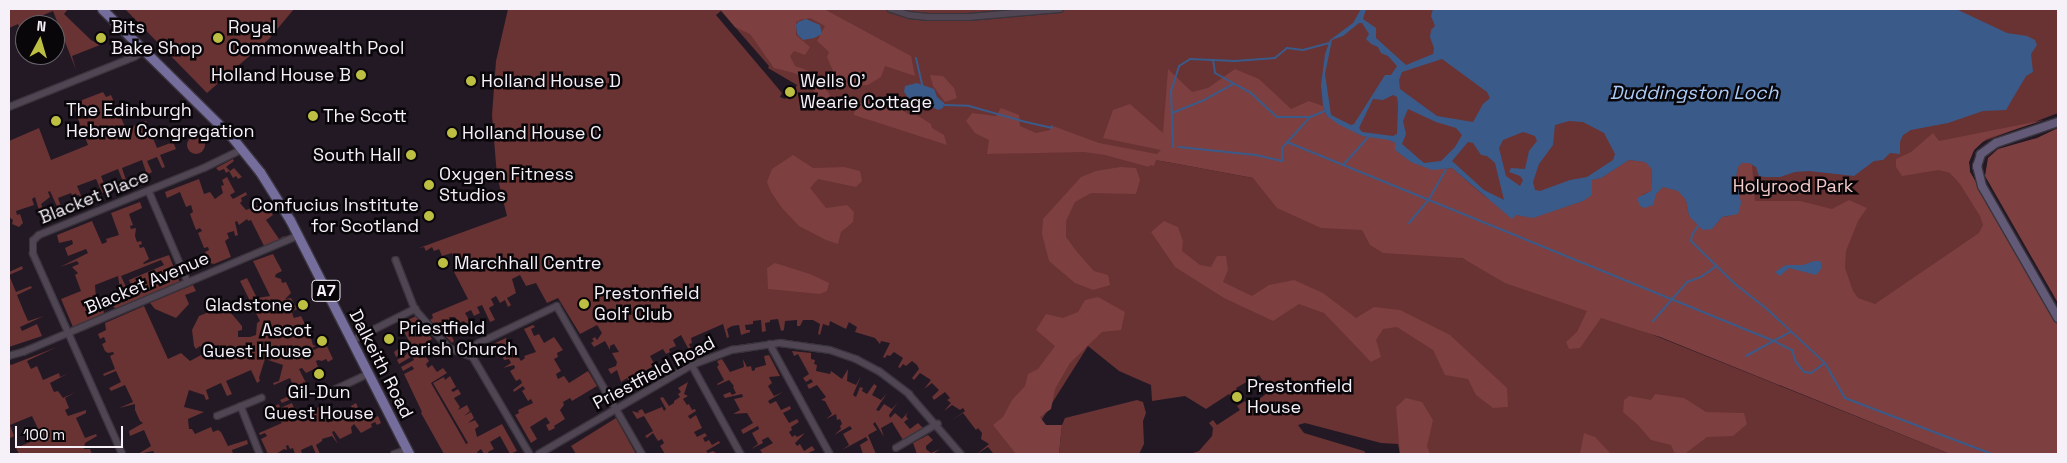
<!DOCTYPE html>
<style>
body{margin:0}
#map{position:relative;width:2067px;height:463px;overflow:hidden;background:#221925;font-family:"Space Grotesk",sans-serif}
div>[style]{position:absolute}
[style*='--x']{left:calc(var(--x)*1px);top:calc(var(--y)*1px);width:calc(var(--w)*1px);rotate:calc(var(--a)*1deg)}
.green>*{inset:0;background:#693233}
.round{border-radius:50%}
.forest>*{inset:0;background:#7d3f40}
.water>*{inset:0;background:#3a5b8a}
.stream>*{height:2px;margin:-1px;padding:0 1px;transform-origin:1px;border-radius:1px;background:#3a5b8a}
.roads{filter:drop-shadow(1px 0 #3a343d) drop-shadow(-1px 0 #3a343d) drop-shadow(0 1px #3a343d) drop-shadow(0 -1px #3a343d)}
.street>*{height:5.5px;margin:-2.75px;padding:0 2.75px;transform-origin:2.75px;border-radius:2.75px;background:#504653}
.secondary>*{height:8px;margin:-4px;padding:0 4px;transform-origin:4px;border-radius:4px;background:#635a77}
.primary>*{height:9px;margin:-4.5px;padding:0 4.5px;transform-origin:4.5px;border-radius:4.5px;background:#756d9c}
.dots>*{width:14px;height:14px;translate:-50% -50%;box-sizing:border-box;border:2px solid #09060a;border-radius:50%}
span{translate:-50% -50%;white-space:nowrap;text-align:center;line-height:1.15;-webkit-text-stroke:5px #09060a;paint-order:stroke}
.shield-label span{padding:1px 4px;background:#09060a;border:1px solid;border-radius:4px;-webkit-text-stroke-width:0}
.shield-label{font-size:16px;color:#f6f0f8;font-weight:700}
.poi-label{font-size:18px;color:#f6f0f8}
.left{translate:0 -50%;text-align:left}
.right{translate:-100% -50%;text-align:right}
.park-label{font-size:18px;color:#f3caca}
.street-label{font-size:18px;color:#f6f0f8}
.water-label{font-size:19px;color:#accbf6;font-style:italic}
.frame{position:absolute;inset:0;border:10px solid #f6f0f8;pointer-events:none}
.north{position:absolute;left:15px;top:15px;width:50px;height:50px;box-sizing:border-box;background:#09060a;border:1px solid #686469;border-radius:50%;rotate:6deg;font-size:14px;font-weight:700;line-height:20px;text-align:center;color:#f6f0f8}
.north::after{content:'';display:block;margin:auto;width:18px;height:22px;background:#bdbf43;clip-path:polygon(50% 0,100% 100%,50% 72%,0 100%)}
.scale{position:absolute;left:15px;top:426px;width:108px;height:22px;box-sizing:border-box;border:2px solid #f6f0f8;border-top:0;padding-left:6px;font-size:15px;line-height:18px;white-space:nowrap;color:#f6f0f8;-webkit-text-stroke:4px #09060a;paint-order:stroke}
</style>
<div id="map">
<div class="green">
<i style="clip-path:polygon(9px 9px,68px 9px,64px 14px,91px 40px,100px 45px,72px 56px,76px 70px,53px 11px,36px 18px,38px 25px,25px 25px,25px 42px,18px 24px,9px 28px)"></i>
<i style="clip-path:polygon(125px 9px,294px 9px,269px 39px,207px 93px)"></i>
<i style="clip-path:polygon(evenodd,508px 9px,2058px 9px,2058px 113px,1982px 142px,1974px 150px,1969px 162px,1970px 172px,2058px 326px,2058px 454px,1282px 171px,1156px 160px,1253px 178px,1297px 192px,1950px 454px,1400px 454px,1398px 444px,1381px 443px,1305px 423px,1298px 425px,1304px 433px,1364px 451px,1366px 454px,1190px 454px,1199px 451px,1212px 436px,1213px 428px,1209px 423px,1213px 420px,1217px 425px,1240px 410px,1237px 406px,1245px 401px,1250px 406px,1270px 391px,1259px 375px,1236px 388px,1238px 392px,1231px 397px,1229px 394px,1206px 409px,1185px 396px,1152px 401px,1151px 385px,1119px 371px,1088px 346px,1020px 454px,993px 453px,988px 447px,977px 454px,989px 444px,981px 439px,982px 433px,978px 428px,976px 430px,963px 413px,951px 421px,965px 411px,963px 408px,960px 410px,952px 405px,944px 411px,951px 403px,947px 400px,950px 398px,945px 392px,934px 400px,932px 397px,939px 390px,932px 383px,924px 389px,931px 380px,920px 373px,914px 380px,912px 378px,919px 369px,917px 365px,912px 361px,906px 366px,903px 364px,900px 368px,898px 367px,903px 358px,894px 352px,890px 356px,887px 355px,885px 358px,883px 357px,890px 343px,881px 341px,880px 344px,875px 338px,855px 332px,857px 327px,852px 324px,849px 322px,846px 329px,830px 321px,829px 326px,823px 324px,820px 335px,818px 334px,820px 324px,813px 320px,803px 320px,800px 326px,797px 326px,797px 320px,785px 321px,784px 330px,781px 331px,778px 319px,770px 320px,770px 322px,765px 323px,766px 331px,762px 332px,761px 320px,753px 321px,753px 324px,745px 325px,746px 330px,750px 330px,750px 332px,741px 335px,739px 325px,732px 326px,727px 329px,729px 337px,727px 338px,723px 324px,691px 338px,692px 343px,689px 344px,692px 351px,690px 352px,681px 335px,673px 340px,676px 346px,669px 349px,670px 352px,666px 354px,663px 349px,650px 356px,655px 365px,643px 372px,648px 380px,633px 390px,627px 378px,621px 382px,617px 370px,611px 374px,608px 369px,616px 366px,617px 362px,612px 353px,619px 352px,614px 344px,610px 346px,610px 350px,605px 341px,594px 347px,591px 343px,594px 341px,592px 339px,595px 337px,597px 340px,602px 333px,597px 325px,580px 334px,558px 298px,547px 303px,536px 283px,526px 286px,520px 275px,512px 279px,516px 293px,507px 298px,511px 305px,508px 307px,505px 300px,500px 303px,496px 296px,491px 299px,494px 305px,489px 308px,495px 320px,490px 322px,482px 305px,477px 307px,480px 313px,474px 316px,471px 310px,465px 313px,475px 330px,471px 334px,464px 321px,458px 323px,455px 317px,449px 317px,453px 326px,448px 329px,454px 341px,452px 343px,430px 320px,433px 318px,432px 314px,468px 299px,453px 270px,457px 268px,452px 253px,442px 256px,439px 249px,434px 251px,432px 247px,426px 251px,424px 247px,419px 248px,507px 216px,497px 176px,492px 115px,496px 61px,508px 9px,721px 11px,769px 66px,768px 68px,797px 85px,790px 100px,787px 96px,785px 99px,780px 97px,782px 93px,716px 15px,721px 11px)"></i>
<i style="clip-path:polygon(103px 92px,106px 97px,111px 95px,126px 129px,146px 121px,157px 148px,173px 142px,176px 149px,160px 155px,165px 167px,162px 168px,157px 157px,147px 161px,152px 172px,147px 175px,142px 160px,122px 168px,127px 183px,124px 184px,118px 169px,101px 176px,107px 191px,102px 193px,96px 179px,77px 186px,83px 200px,81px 201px,79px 195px,75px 196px,76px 204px,71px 193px,58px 198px,62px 209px,59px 211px,50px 191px,48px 192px,50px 197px,41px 204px,46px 216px,41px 217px,35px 197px,32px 199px,34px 205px,16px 211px,17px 215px,20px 214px,23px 223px,19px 227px,12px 224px,13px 220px,9px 217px,9px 141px,39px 128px,51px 160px,88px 145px,73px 106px,78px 104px,77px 102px)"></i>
<i class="round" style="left:187px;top:136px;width:18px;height:18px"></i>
<i style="clip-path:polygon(233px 159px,234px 161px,226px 167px,230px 171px,234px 168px,242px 177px,238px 179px,236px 176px,233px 178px,229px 171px,226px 173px,224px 169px,219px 171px,216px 168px)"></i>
<i style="clip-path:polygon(227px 177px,235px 192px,230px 195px,233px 199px,246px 192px,247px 195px,241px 198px,242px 201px,240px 203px,246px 210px,265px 203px,273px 215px,266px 220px,279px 239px,284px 236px,286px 239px,265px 248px,251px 220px,248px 221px,247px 219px,239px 225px,237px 221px,235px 222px,238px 235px,235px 236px,234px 231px,227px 233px,229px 238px,225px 241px,231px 257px,214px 264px,210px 263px,205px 252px,209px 250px,208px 247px,204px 248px,198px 233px,202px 231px,200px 228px,196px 230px,190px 214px,193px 212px,191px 205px,186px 207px,180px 192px,167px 198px,165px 192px,199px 179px,204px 194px,210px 192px,215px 199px,223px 193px,221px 186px,224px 185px,222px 180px)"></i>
<i style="clip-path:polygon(140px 202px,142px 208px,129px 214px,133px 225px,130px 226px,131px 229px,136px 228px,135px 236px,137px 242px,141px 241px,142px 244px,139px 245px,140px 248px,144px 247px,149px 259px,143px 263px,144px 264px,169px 255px,180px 283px,116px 309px,108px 302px,117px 299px,119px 303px,128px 300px,121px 291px,127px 289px,129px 297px,135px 295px,129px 280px,164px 265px,161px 260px,121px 276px,126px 287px,120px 289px,118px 276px,95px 285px,96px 298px,103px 304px,104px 314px,73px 327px,61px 299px,81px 291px,75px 275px,78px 273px,72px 267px,79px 264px,77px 261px,60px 267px,88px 253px,86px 249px,68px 256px,65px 248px,73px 244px,72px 240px,59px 243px,57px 235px,92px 221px,102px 244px,107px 242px,106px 239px,119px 235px,111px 213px)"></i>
<i style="clip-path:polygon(273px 254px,282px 271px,276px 274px,275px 277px,281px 279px,282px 283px,286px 282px,291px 293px,285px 299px,291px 298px,294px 303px,292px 306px,295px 305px,297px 309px,292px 312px,293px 316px,294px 318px,301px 316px,307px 328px,301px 332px,304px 337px,310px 335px,313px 345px,316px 346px,312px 348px,314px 350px,326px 344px,333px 359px,328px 362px,326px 359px,322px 361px,318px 360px,316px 361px,318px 367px,306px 373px,302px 368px,299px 369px,310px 391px,282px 403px,280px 400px,296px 393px,290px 378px,274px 385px,273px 383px,279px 381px,283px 365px,265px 359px,259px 378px,260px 381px,257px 383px,251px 370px,226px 381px,232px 394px,227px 396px,221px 383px,206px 390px,209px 399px,206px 400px,204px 395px,189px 390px,184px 407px,204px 412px,188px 419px,189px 429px,192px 429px,195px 434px,211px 427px,213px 432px,218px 430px,221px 432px,228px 446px,247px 440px,248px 444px,232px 450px,233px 454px,155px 454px,153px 451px,138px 454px,151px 446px,144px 430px,130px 436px,129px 431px,143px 423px,140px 421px,135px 410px,135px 404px,119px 408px,133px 402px,125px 385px,111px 391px,109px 388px,121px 382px,116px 371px,104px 376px,103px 374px,115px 369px,110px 356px,114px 354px,113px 352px,108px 353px,105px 351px,102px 344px,106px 342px,104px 337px,100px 339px,98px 334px,106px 330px,105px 323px,144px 306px,168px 359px,181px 353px,190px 361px,201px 355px,204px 350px,200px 346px,196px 349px,194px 346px,192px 330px,199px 316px,216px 309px,231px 313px,242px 326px,242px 330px,238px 331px,238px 337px,250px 337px,256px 335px,257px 323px,260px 321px,240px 281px,247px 278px,257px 298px,270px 296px,253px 261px)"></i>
<i style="clip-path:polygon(22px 266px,23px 269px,9px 275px,16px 292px,31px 286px,32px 288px,17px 295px,24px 312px,28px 321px,44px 316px,20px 327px,22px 331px,37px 324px,42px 336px,9px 347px,9px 272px)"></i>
<i style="clip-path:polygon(193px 285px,196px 291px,185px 295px,189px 304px,176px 318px,155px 309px,150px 303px)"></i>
<i style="clip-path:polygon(416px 316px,432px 339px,409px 352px,411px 357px,399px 364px,397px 360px,407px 354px,405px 351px,396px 357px,394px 352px,409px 341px,400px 324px)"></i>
<i style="clip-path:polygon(533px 325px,535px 327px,531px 329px,534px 336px,539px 334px,544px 343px,554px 337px,563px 350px,557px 353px,558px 357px,554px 359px,561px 371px,556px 374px,558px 379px,564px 376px,569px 383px,588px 371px,597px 386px,572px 401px,570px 398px,563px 402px,564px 405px,560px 410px,565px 419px,554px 426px,555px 428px,549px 431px,546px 425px,550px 423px,546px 417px,530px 427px,537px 439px,531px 443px,515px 415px,519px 413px,518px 410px,533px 403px,531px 399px,528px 401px,522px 391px,525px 389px,523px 386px,514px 392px,513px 390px,522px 383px,520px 379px,516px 381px,510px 371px,515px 368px,514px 365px,503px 368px,511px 363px,509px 359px,504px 360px,500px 351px,504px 348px,501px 343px,493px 347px,491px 345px,506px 338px,521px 361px,525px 358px,524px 356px,536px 352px,524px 329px)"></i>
<i style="clip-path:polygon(428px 344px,431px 347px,424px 354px,429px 361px,426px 364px,428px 368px,432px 365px,437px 372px,443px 368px,447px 373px,431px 383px,466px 444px,468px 443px,433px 383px,444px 377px,445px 380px,450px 376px,456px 387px,451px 390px,453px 392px,458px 389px,461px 394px,454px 398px,460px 407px,458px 410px,467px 405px,470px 411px,464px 416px,471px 412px,474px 418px,468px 423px,475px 420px,479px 426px,475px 429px,477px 437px,502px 424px,517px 451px,510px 454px,500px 436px,490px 442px,494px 449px,488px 452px,489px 454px,484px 454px,481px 449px,477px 452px,478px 454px,444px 454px,421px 413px,422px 412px,404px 374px,414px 369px,412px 366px,403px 371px,401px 367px,414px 360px,411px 353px)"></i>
<i style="clip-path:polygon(57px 347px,27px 361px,31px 369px,37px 366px,43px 380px,59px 373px,60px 377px,69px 373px,50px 383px,54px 392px,58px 391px,63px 398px,76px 392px,65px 398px,69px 408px,65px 410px,68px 416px,86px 410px,86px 413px,76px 418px,85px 438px,96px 434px,97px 436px,85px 443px,84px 449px,90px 449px,92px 454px,19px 454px,16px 448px,42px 437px,32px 416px,10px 425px,14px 436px,9px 439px,9px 363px,11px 365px)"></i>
<i style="clip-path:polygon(792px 351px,811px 353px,811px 359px,815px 360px,814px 364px,817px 365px,816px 371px,830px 374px,831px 371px,842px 379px,848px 369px,847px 381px,856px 385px,861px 376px,853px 395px,856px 397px,860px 387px,863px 388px,862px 391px,867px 394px,874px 384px,877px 386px,872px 395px,881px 400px,887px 393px,876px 410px,879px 411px,884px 404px,892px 409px,898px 402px,889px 415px,890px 418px,895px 413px,902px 419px,908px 412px,906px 416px,908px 419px,904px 422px,910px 429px,918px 423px,924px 429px,903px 440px,892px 422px,881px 428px,884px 437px,875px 422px,873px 424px,877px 430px,868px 435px,876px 454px,863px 454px,860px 445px,858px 446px,868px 440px,866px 437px,842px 450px,849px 445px,843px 434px,852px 429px,850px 426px,834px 435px,841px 429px,840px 426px,842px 424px,840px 419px,837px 420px,836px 414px,826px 419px,832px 414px,825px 401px,821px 400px,826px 397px,817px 385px,809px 389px,807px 385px,813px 382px,811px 379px,806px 382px,803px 378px,809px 374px,798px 354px,794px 356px)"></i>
<i style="clip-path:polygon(769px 355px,780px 376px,769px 377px,772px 383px,768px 386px,774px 396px,783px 392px,768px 401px,770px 404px,776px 401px,781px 410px,790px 406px,791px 409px,783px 413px,789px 423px,797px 419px,799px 422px,791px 427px,792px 430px,789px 432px,792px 437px,795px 435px,797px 437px,805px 433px,795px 443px,797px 446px,800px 444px,804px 451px,812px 446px,815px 450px,806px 454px,763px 454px,760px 450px,773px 443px,768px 437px,762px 440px,763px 443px,751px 449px,758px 444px,752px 433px,759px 429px,758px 426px,743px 434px,741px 430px,753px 423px,747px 413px,733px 414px,740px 410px,734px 399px,743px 397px,742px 394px,725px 398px,723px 395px,730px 392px,732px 395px,736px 393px,733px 387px,734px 386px,729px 380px,718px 385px,717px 384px,724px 380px,717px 367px,719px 365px,717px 361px,722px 359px,730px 372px,744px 367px,743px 359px,747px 367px,751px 366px,752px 371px,755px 370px,755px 368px,766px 365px,764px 356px)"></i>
<i style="clip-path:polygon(688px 382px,684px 394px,688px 396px,683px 399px,687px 405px,689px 404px,692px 410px,695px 409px,696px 411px,688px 416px,690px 419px,696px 415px,702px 428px,694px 432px,697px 437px,705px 433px,707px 436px,703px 438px,705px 442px,709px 440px,712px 445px,719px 441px,720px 443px,706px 451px,708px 453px,713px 451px,717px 454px,665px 454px,660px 446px,664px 443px,662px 439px,658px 441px,653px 433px,647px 438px,645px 436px,653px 431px,644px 416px,637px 419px,632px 411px,639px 413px,638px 411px,642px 409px,645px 414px,662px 407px,664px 411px,666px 409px,660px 398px,663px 397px,669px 406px,674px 403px,674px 401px,680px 397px,678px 394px,681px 392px,678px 388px)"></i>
<i style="clip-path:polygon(1137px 400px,1143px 402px,1146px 413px,1143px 421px,1144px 444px,1139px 454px,1059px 454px,1062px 425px,1065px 418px)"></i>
<i style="clip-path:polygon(292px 403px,296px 413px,289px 417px,290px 420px,319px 407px,328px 423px,330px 421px,328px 417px,339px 412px,342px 418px,344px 418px,341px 411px,347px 408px,347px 414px,350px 411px,353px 416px,355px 415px,351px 406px,356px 403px,360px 412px,366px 410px,371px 419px,378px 416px,381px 423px,377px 425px,375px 422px,371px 424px,372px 427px,361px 433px,354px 424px,351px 427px,352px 433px,340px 439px,334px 431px,332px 432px,338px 444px,332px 436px,322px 439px,322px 441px,316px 445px,320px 454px,316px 454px,312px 445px,301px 450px,302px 454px,295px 454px,293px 448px,290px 449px,288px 445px,286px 446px,287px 450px,284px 449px,276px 454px,268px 454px,261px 439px,267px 436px,265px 433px,260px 435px,259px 433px,282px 423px,279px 420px,275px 422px,270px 412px,274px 410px,275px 406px,279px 404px,280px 408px)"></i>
<i style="clip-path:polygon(616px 418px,636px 454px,576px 454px,571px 446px)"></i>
<i style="clip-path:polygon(928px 435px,933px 440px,926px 446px,926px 449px,931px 453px,940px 449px,933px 454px,917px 454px,913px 443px)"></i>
</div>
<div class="forest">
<i style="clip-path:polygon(727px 9px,824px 9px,911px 56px,915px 76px,885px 66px,881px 77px,868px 85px,849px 86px,838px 82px,827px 57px,829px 52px,817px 41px,825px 26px,810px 18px,800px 20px,796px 22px,796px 35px,810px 47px,805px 55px,794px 51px,790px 56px,795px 66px,815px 73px,832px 98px,817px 102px,814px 91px,805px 78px,794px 73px,774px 68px,750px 34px,735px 27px,721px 10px)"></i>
<i style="clip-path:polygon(1168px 69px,1192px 92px,1208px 88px,1235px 69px,1259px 79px,1291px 109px,1309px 101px,1323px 106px,1327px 116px,1362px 136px,1383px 137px,1395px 143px,1411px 162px,1446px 169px,1452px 168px,1484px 196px,1516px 215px,1533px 217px,1583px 201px,1592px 180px,1601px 178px,1629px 160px,1645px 162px,1652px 168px,1651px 191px,1641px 195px,1656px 194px,1663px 187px,1679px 191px,1686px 200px,1689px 216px,1712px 229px,1722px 217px,1730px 216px,1740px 188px,1736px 177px,1738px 166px,1742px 163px,1749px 163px,1752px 165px,1755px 201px,1800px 201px,1832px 209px,1849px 200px,1867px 208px,1858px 221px,1846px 251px,1845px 268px,1853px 291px,1858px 298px,1875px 304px,1979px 233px,1983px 225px,1980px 216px,1960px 184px,1950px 173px,1939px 170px,1902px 176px,1896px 167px,1896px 159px,1911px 152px,1933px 133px,1939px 141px,2044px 120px,1986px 139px,1974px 150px,1969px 162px,1970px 172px,2058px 326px,2058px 454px,1950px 454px,1660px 337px,1601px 318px,1580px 348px,1569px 349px,1566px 342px,1577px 332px,1587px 311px,1505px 283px,1462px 258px,1383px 253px,1370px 245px,1362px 230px,1321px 228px,1277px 208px,1253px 178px,1156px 160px,1154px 166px,1150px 165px,1149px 167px,1105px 155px,1084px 152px,987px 154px,989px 140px,975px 133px,966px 121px,972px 113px,996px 116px,1001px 108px,1019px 115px,1020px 126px,1036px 133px,1050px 130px,1053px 126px,1099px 143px,1157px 154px,1161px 150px,1103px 138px,1113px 110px,1130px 104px,1163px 133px)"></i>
<i style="clip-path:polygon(930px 75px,943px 76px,954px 88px,957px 98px,945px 102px,933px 86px)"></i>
<i style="clip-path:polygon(871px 100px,882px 105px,892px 103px,908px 114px,917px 115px,931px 124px,932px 128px,944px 135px,947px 145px,854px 115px,855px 105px)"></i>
<i style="clip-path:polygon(2058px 128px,2058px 303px,1985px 176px,1988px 158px,1998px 149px,2037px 138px)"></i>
<i style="clip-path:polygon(793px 155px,813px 168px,844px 167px,860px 171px,862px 181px,856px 187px,818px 179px,810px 188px,826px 208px,847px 205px,854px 212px,853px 222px,841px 232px,838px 244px,826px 240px,799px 226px,782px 208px,771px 192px,767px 182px,772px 169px)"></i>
<i style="clip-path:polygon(1120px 167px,1136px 168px,1140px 180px,1136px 194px,1091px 193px,1075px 202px,1066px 221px,1066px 237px,1077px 252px,1094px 271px,1108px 275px,1110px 285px,1093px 290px,1075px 283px,1049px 261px,1042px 234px,1043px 219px,1081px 177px,1096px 171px)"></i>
<i style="clip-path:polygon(1164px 221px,1178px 227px,1183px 241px,1182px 251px,1200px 265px,1211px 267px,1217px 256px,1226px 256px,1228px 270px,1223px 282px,1252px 296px,1269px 285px,1294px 280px,1323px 293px,1356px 318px,1374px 307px,1400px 310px,1450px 335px,1507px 388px,1508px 407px,1493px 408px,1476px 395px,1468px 379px,1445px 375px,1433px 350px,1397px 327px,1383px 329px,1376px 340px,1381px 357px,1371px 362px,1324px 313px,1299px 304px,1273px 321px,1224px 298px,1175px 267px,1151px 232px)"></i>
<i style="clip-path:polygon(775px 263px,810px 274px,829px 283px,827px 291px,820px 294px,768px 289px,767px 268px)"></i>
<i style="clip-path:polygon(1098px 297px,1125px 312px,1121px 330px,1102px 332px,1070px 363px,1055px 389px,1051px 409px,1040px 417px,1046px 425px,1062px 425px,1059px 454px,1016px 454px,993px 425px,1003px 417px,1012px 400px,1025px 386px,1028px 374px,1038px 369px,1055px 346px,1036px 330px,1046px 314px,1063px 318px,1078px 312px,1085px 300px)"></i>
<i style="clip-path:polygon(1655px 394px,1684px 398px,1706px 412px,1744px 413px,1747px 424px,1733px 436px,1707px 437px,1686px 453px,1677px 454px,1674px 452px,1671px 445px,1651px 440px,1638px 425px,1623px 412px,1624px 400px,1629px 396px,1651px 400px)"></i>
<i style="clip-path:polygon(1406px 398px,1422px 402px,1433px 420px,1427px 446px,1430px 454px,1400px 454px,1396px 407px)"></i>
<i style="clip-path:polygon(1584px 433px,1595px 437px,1611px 454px,1580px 454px)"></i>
</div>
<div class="water">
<i style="clip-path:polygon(evenodd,1361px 9px,1366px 9px,1363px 19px,1376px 28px,1376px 38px,1406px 65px,1433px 54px,1434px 48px,1430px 37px,1431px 30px,1435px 26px,1431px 16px,1433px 9px,1956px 9px,2007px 33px,2027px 36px,2035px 40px,2037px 45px,2031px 54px,2033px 72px,2026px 76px,2006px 110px,1983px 111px,1948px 123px,1911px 130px,1903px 135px,1900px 142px,1900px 154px,1890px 153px,1883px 160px,1874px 161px,1854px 176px,1809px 171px,1795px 172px,1780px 177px,1765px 177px,1759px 176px,1756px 167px,1749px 163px,1742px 163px,1738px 167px,1736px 177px,1741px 203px,1738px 214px,1722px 217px,1712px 229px,1703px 230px,1689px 216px,1686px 200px,1678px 191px,1663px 187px,1656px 194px,1653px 205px,1645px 208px,1640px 206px,1637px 198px,1651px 191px,1652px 169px,1645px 162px,1629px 160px,1601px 178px,1592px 180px,1592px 195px,1583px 201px,1533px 218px,1516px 215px,1512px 219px,1452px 168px,1432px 170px,1411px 162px,1395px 150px,1395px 143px,1389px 140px,1362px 136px,1338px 124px,1327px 116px,1323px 106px,1321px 85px,1325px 54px,1330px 40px,1353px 23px,1361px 9px,1359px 23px,1362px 23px,1369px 34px,1366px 39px,1371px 44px,1378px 47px,1381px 53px,1388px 56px,1397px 66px,1391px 75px,1385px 75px,1354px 124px,1351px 125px,1331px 115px,1325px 74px,1332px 40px,1343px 36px,1359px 23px,1361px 9px,1442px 59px,1487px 92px,1490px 98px,1483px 104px,1473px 122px,1437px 116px,1400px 89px,1399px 80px,1402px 72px,1442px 59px,1361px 9px,1393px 95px,1397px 97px,1398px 104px,1397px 134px,1393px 136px,1362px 132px,1359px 128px,1373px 99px,1383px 100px,1393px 95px,1361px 9px,1408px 109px,1436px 122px,1456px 128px,1462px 135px,1455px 147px,1441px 161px,1424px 163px,1402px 144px,1406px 134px,1403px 121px,1408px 109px,1361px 9px,1569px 121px,1583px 122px,1604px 133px,1615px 154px,1613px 160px,1587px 177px,1570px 180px,1540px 191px,1535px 190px,1533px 182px,1539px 164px,1553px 145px,1555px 125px,1569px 121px,1361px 9px,1523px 132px,1535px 136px,1537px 141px,1529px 151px,1525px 169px,1511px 168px,1509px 172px,1520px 176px,1523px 180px,1520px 186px,1506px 176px,1499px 148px,1503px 140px,1523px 132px,1361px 9px,1468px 142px,1473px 143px,1481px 155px,1487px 156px,1495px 163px,1504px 200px,1484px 190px,1452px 161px,1468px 142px)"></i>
<i style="clip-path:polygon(806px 19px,820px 25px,822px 34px,814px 38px,803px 40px,797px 34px,796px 25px,798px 22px)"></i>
<i style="clip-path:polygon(917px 83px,934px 89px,937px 97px,944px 103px,943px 108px,938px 110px,927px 104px,916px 103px,909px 99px,904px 92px,905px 86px)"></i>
<i style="clip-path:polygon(1814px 261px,1820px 261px,1821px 263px,1821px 269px,1816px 275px,1789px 268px,1780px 276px,1775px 272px,1786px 265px,1803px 265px)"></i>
</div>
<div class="stream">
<i style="--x:916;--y:58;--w:28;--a:77"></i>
<i style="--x:1213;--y:60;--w:13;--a:81"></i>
<i style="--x:1215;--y:73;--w:41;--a:29.1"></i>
<i style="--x:1251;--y:93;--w:35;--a:43"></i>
<i style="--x:1277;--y:117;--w:32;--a:0"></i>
<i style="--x:944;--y:105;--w:25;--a:2"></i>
<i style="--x:969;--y:106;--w:59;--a:15.7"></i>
<i style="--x:1026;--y:122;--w:26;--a:13"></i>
<i style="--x:1051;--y:128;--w:2;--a:-63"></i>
<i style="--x:1172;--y:113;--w:35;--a:-22"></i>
<i style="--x:1204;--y:100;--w:33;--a:-29"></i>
<i style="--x:1287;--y:142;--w:526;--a:22.23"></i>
<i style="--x:1774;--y:341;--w:20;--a:27"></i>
<i style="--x:1792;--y:350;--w:13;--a:72"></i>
<i style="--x:1796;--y:362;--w:13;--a:51"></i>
<i style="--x:1804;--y:372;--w:7;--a:8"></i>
<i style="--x:1811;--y:373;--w:17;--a:-36"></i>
<i style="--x:1173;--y:147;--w:56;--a:-92"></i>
<i style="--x:1171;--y:91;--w:26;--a:-72"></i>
<i style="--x:1179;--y:66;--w:13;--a:-32"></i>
<i style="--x:1190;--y:59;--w:45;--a:2.5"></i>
<i style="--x:1235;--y:61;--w:40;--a:-4.3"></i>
<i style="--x:1275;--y:58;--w:16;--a:-40"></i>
<i style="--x:1287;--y:48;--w:16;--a:7"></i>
<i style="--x:1303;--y:50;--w:27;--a:-15"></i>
<i style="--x:1179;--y:147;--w:77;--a:5.9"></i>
<i style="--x:1256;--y:155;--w:27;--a:13"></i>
<i style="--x:1282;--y:161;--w:13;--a:-90"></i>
<i style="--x:1282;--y:148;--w:42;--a:-47.9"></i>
<i style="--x:1310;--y:117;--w:16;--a:-22"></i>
<i style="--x:1344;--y:164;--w:36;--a:-48"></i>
<i style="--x:1409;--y:223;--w:31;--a:-50"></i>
<i style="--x:1429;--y:199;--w:34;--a:-60"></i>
<i style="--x:1698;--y:226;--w:11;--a:124"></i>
<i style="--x:1692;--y:235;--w:6;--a:99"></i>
<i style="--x:1691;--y:241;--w:62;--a:44.3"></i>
<i style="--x:1735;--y:284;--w:41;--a:38"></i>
<i style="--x:1767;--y:309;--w:79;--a:43"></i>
<i style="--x:1825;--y:363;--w:40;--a:60.3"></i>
<i style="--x:1845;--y:398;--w:157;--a:20.9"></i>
<i style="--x:1653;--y:321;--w:52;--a:-48.9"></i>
<i style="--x:1687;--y:282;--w:15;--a:-20"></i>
<i style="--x:1701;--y:277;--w:19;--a:-36"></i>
<i style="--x:1746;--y:356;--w:50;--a:-28.6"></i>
</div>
<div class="roads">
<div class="street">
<i style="--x:891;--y:9;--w:19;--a:18"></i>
<i style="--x:909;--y:15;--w:19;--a:6"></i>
<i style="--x:928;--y:17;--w:41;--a:0"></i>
<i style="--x:969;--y:17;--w:91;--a:-5"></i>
<i style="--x:9;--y:107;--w:135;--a:-21.8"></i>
<i style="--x:134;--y:57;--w:13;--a:-32"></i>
<i style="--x:149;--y:191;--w:99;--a:66.8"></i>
<i style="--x:396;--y:260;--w:53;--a:68.8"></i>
<i style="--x:415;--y:309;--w:52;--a:48.9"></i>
<i style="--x:449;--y:348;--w:26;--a:21"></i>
<i style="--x:473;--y:357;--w:113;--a:59.6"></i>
<i style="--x:351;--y:341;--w:72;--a:-26.6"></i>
<i style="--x:770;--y:344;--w:125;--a:61.4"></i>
<i style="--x:465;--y:353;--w:17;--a:-36"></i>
<i style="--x:479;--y:343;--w:86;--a:-25.4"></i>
<i style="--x:557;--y:306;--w:171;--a:60.1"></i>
<i style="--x:9;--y:356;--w:15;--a:-16"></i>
<i style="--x:23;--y:352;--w:298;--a:-22.9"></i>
<i style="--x:692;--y:365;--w:102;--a:61.2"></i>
<i style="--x:319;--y:397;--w:54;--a:-25.1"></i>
<i style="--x:241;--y:406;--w:52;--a:68.4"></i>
<i style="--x:217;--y:416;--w:48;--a:-22.2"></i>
<i style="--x:896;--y:448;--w:48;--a:-30.3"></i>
<i style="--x:122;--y:454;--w:219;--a:-114"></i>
<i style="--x:33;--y:254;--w:13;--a:-90"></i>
<i style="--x:33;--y:241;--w:8;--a:-45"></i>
<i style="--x:39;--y:235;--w:178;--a:-22.1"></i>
<i style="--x:204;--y:168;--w:43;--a:-26"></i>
<i style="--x:394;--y:454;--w:13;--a:-18"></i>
<i style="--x:539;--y:454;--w:177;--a:-30.2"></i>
<i style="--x:692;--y:365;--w:43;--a:-20.6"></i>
<i style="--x:732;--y:350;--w:49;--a:-8.3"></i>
<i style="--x:780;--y:343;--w:50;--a:8"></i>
<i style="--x:830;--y:350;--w:28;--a:19"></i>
<i style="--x:856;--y:359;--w:26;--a:28"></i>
<i style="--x:879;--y:371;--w:38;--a:37"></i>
<i style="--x:909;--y:394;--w:79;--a:49.1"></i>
</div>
<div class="secondary">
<i style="--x:2058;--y:122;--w:65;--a:161.3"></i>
<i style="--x:1996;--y:143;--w:19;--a:144"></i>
<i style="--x:1981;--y:154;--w:13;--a:108"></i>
<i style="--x:1977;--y:166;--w:21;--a:76"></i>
<i style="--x:1982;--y:186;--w:152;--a:60.1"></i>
</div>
<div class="primary">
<i style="--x:102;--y:9;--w:181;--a:44.6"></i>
<i style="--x:231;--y:136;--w:46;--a:51.1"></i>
<i style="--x:260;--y:172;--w:57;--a:58"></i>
<i style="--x:290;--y:220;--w:263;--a:63"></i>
</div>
</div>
<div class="dots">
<i style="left:101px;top:38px;background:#bdbf43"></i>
<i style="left:218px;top:38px;background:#bdbf43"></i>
<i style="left:361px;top:75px;background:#bdbf43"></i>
<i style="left:471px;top:81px;background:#bdbf43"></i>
<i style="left:790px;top:92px;background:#bdbf43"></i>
<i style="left:313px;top:116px;background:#bdbf43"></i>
<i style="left:56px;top:121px;background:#bdbf43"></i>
<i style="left:452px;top:133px;background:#bdbf43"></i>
<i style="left:411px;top:155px;background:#bdbf43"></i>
<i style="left:429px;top:185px;background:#bdbf43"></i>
<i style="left:429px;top:216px;background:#bdbf43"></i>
<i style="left:443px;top:263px;background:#bdbf43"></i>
<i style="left:584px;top:304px;background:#bdbf43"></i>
<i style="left:303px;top:305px;background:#bdbf43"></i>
<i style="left:389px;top:339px;background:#bdbf43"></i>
<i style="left:322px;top:341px;background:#bdbf43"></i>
<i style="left:319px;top:374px;background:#bdbf43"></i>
<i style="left:1237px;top:397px;background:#bdbf43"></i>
</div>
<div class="shield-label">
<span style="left:326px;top:291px">A7</span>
</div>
<div class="poi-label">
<span class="left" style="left:111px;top:38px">Bits<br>Bake Shop</span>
<span class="left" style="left:228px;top:38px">Royal<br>Commonwealth Pool</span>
<span class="right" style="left:351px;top:75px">Holland House B</span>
<span class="left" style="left:481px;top:81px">Holland House D</span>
<span class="left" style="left:800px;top:92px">Wells O'<br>Wearie Cottage</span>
<span class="left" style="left:66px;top:121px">The Edinburgh<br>Hebrew Congregation</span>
<span class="left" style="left:323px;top:116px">The Scott</span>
<span class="left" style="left:462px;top:133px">Holland House C</span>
<span class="right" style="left:401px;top:155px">South Hall</span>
<span class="left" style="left:439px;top:185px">Oxygen Fitness<br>Studios</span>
<span class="right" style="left:419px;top:216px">Confucius Institute<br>for Scotland</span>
<span class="left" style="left:454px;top:263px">Marchhall Centre</span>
<span class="left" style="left:594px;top:304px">Prestonfield<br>Golf Club</span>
<span class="right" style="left:293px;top:305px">Gladstone</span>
<span class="left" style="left:399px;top:339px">Priestfield<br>Parish Church</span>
<span class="right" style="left:312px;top:341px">Ascot<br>Guest House</span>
<span class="left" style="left:1247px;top:397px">Prestonfield<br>House</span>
<span style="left:319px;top:403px">Gil-Dun<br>Guest House</span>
</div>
<div class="park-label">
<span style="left:1793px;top:186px">Holyrood Park</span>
</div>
<div class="street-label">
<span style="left:94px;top:197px;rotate:-22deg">Blacket Place</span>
<span style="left:147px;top:283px;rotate:-23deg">Blacket Avenue</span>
<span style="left:381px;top:364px;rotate:63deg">Dalkeith Road</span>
<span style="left:654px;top:373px;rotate:-28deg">Priestfield Road</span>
</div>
<div class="water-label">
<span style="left:1694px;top:93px">Duddingston Loch</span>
</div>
<div class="frame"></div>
<div class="north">N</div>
<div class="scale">100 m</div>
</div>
